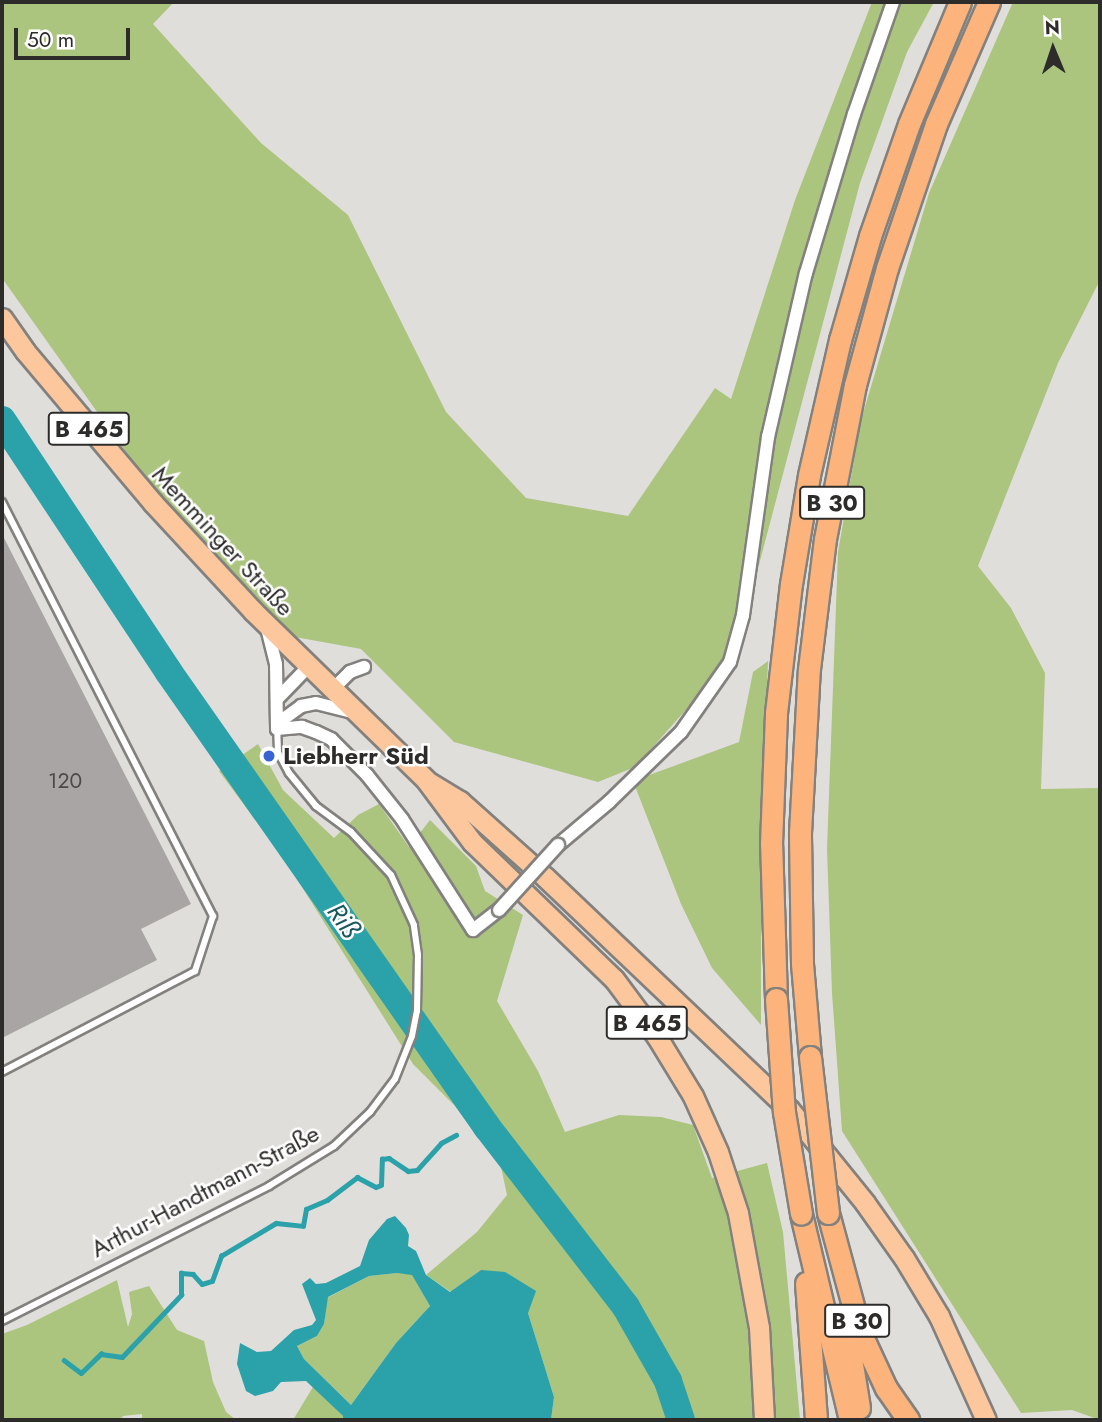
<!DOCTYPE html>
<meta charset="utf-8">
<style>
body{margin:0}
#map{position:relative;width:1102px;height:1422px;overflow:hidden;background:#e0dedb;font-family:Jost,sans-serif}
div>[style]{position:absolute}
[style*='--x']{left:calc(var(--x)*1px);top:calc(var(--y)*1px);width:calc(var(--w)*1px);rotate:calc(var(--a)*1deg)}
.green>*{inset:0;background:#abc47e}
.water>*{inset:0;background:#2ba1aa}
.stream>*{height:4.5px;margin:-2.25px;padding:0 2.25px;transform-origin:2.25px;border-radius:2.25px;background:#2ba1aa}
.river>*{height:28px;margin:-14px;padding:0 14px;transform-origin:14px;border-radius:14px;background:#2ba1aa}
.building>*{inset:0;background:#a9a5a4}
.roads{filter:drop-shadow(2px 0 #83817e) drop-shadow(-2px 0 #83817e) drop-shadow(0 2px #83817e) drop-shadow(0 -2px #83817e)}
.service>*{height:6px;margin:-3px;padding:0 3px;transform-origin:3px;border-radius:3px;background:#fff}
.minor>*{height:12px;margin:-6px;padding:0 6px;transform-origin:6px;border-radius:6px;background:#fff}
.primary>*{height:19px;margin:-9.5px;padding:0 9.5px;transform-origin:9.5px;border-radius:9.5px;background:#fdc79d}
.trunk>*{height:21px;margin:-10.5px;padding:0 10.5px;transform-origin:10.5px;border-radius:10.5px;background:#fcb47c}
.bridges{filter:drop-shadow(2px 0 #83817e) drop-shadow(-2px 0 #83817e) drop-shadow(0 2px #83817e) drop-shadow(0 -2px #83817e)}
.minor-bridge>*{height:12px;margin:-6px;padding:0 6px;transform-origin:6px;border-radius:6px;background:#fff}
.trunk-bridge>*{height:21px;margin:-10.5px;padding:0 10.5px;transform-origin:10.5px;border-radius:10.5px;background:#fcb47c}
.dots>*{width:19px;height:19px;translate:-50% -50%;box-sizing:border-box;border:4px solid #fff;border-radius:50%}
span{translate:-50% -50%;white-space:nowrap;text-align:center;line-height:1.15;-webkit-text-stroke:5px #fff;paint-order:stroke}
.number-label{font-size:21px;color:#4c4a49}
.number-label span{-webkit-text-stroke-width:0}
.shield-label span{padding:2px 5px;background:#fff;border:2px solid;border-radius:5px;-webkit-text-stroke-width:0}
.shield-label{font-size:23px;color:#2d2c2b;font-weight:700}
.street-label{font-size:24px;color:#2d2c2b}
.poi-label{font-size:24px;color:#2d2c2b;font-weight:700}
.left{translate:0 -50%;text-align:left}
.water-label{font-size:26px;color:#19585d;font-style:italic}
.frame{position:absolute;inset:0;border:4px solid #2d2c2b;pointer-events:none}
.north{position:absolute;left:1018px;top:14px;width:70px;height:70px;-webkit-text-stroke:5px #fff;paint-order:stroke;rotate:358deg;font-size:19px;font-weight:700;line-height:28px;text-align:center;color:#2d2c2b}
.north::after{content:'';display:block;margin:auto;width:24px;height:32px;background:#2d2c2b;clip-path:polygon(50% 0,100% 100%,50% 72%,0 100%)}
.scale{position:absolute;left:14px;top:28px;width:116px;height:32px;box-sizing:border-box;border:4px solid #2d2c2b;border-top:0;padding-left:9px;font-size:21px;line-height:24px;white-space:nowrap;color:#2d2c2b;-webkit-text-stroke:5px #fff;paint-order:stroke}
</style>
<div id="map">
<div class="green">
<i style="clip-path:polygon(2px 2px,174px 2px,153px 24px,261px 143px,348px 215px,446px 412px,526px 498px,628px 516px,715px 388px,731px 399px,795px 200px,872px 2px,934px 2px,907px 52px,860px 183px,743px 625px,716px 676px,635px 767px,598px 782px,454px 742px,361px 649px,295px 637px,149px 485px,2px 278px)"></i>
<i style="clip-path:polygon(1013px 2px,1100px 2px,1100px 280px,1058px 363px,978px 566px,1011px 608px,1045px 673px,1041px 789px,1100px 788px,1100px 1420px,1072px 1410px,1021px 1413px,842px 1131px,832px 993px,827px 849px,838px 552px,861px 420px,929px 193px)"></i>
<i style="clip-path:polygon(768px 661px,761px 859px,761px 1025px,712px 968px,681px 904px,633px 781px,739px 742px,753px 672px)"></i>
<i style="clip-path:polygon(258px 744px,283px 790px,334px 838px,358px 815px,379px 804px,409px 847px,430px 820px,476px 866px,485px 891px,523px 915px,497px 1001px,538px 1071px,565px 1132px,619px 1115px,661px 1117px,693px 1125px,712px 1178px,767px 1163px,783px 1232px,800px 1420px,551px 1420px,554px 1397px,528px 1313px,481px 1270px,451px 1292px,426px 1275px,477px 1232px,507px 1195px,501px 1167px,455px 1106px,413px 1064px,285px 860px,219px 771px)"></i>
<i style="clip-path:polygon(397px 1273px,412px 1274px,430px 1306px,396px 1343px,351px 1405px,304px 1359px,297px 1346px,317px 1336px,324px 1324px,327px 1298px,369px 1276px)"></i>
<i style="clip-path:polygon(117px 1280px,128px 1327px,132px 1314px,129px 1292px,149px 1286px,177px 1330px,204px 1341px,213px 1382px,226px 1412px,236px 1420px,142px 1420px,142px 1414px,123px 1416px,120px 1420px,2px 1420px,2px 1334px,27px 1325px)"></i>
<i style="clip-path:polygon(313px 1387px,343px 1416px,343px 1420px,293px 1420px)"></i>
</div>
<div class="water">
<i style="clip-path:polygon(evenodd,395px 1216px,406px 1228px,409px 1235px,408px 1246px,416px 1251px,426px 1275px,450px 1292px,481px 1270px,505px 1272px,536px 1291px,528px 1313px,554px 1397px,551px 1420px,343px 1420px,343px 1416px,306px 1381px,281px 1382px,273px 1391px,255px 1396px,246px 1391px,237px 1364px,240px 1343px,257px 1352px,271px 1351px,294px 1330px,312px 1325px,316px 1320px,302px 1284px,310px 1278px,316px 1284px,326px 1283px,360px 1266px,369px 1240px,387px 1219px,395px 1216px,397px 1273px,412px 1275px,430px 1306px,396px 1343px,351px 1405px,304px 1359px,297px 1346px,317px 1336px,324px 1324px,328px 1297px,369px 1276px,397px 1273px)"></i>
</div>
<div class="stream">
<i style="--x:64;--y:1360;--w:21;--a:37"></i>
<i style="--x:81;--y:1373;--w:28;--a:-44"></i>
<i style="--x:101;--y:1354;--w:21;--a:8"></i>
<i style="--x:122;--y:1357;--w:86;--a:-46.4"></i>
<i style="--x:181;--y:1295;--w:22;--a:-90"></i>
<i style="--x:181;--y:1273;--w:12;--a:5"></i>
<i style="--x:193;--y:1274;--w:13;--a:48"></i>
<i style="--x:202;--y:1284;--w:10;--a:-17"></i>
<i style="--x:212;--y:1281;--w:27;--a:-70"></i>
<i style="--x:221;--y:1256;--w:64;--a:-31"></i>
<i style="--x:276;--y:1223;--w:27;--a:6"></i>
<i style="--x:303;--y:1226;--w:17;--a:-80"></i>
<i style="--x:306;--y:1209;--w:23;--a:-23"></i>
<i style="--x:327;--y:1200;--w:38;--a:-37"></i>
<i style="--x:357;--y:1177;--w:21;--a:28"></i>
<i style="--x:376;--y:1187;--w:5;--a:-22"></i>
<i style="--x:381;--y:1185;--w:26;--a:-88"></i>
<i style="--x:382;--y:1159;--w:7;--a:-8"></i>
<i style="--x:389;--y:1158;--w:23;--a:34"></i>
<i style="--x:408;--y:1171;--w:9;--a:-6"></i>
<i style="--x:417;--y:1170;--w:36;--a:-48"></i>
<i style="--x:441;--y:1143;--w:17;--a:-28"></i>
</div>
<div class="river">
<i style="--x:2;--y:420;--w:301;--a:56.5"></i>
<i style="--x:168;--y:671;--w:557;--a:55.02"></i>
<i style="--x:487;--y:1127;--w:227;--a:52.3"></i>
<i style="--x:626;--y:1307;--w:85;--a:60.4"></i>
<i style="--x:668;--y:1381;--w:41;--a:71.6"></i>
</div>
<div class="building">
<i style="clip-path:polygon(2px 534px,191px 904px,141px 929px,157px 960px,2px 1038px)"></i>
</div>
<div class="roads">
<div class="service">
<i style="--x:2;--y:502;--w:465;--a:63"></i>
<i style="--x:213;--y:916;--w:58;--a:108.1"></i>
<i style="--x:195;--y:971;--w:218;--a:152.4"></i>
<i style="--x:2;--y:1321;--w:299;--a:-26.8"></i>
<i style="--x:269;--y:1186;--w:76;--a:-31.6"></i>
<i style="--x:334;--y:1146;--w:50;--a:-43.4"></i>
<i style="--x:370;--y:1112;--w:41;--a:-52.9"></i>
<i style="--x:395;--y:1079;--w:46;--a:-68.4"></i>
<i style="--x:412;--y:1036;--w:25;--a:-79"></i>
<i style="--x:417;--y:1011;--w:56;--a:-89"></i>
<i style="--x:418;--y:955;--w:30;--a:-98"></i>
<i style="--x:414;--y:925;--w:55;--a:-114.7"></i>
<i style="--x:391;--y:875;--w:59;--a:-132.9"></i>
<i style="--x:351;--y:832;--w:44;--a:-143.4"></i>
<i style="--x:316;--y:806;--w:43;--a:-129.3"></i>
<i style="--x:289;--y:773;--w:24;--a:-118"></i>
<i style="--x:278;--y:752;--w:23;--a:-92"></i>
</div>
<div class="minor">
<i style="--x:267;--y:628;--w:37;--a:76"></i>
<i style="--x:276;--y:664;--w:65;--a:89.1"></i>
<i style="--x:277;--y:729;--w:25;--a:-5"></i>
<i style="--x:302;--y:727;--w:15;--a:20"></i>
<i style="--x:316;--y:732;--w:17;--a:25"></i>
<i style="--x:331;--y:739;--w:51;--a:45"></i>
<i style="--x:367;--y:775;--w:56;--a:51.5"></i>
<i style="--x:402;--y:819;--w:132;--a:57.4"></i>
<i style="--x:473;--y:930;--w:33;--a:-38"></i>
<i style="--x:334;--y:688;--w:23;--a:-45"></i>
<i style="--x:350;--y:672;--w:15;--a:-20"></i>
<i style="--x:278;--y:698;--w:46;--a:-45.9"></i>
<i style="--x:278;--y:723;--w:29;--a:-36"></i>
<i style="--x:301;--y:706;--w:15;--a:-11"></i>
<i style="--x:316;--y:703;--w:36;--a:14"></i>
<i style="--x:558;--y:845;--w:67;--a:-40.1"></i>
<i style="--x:609;--y:802;--w:100;--a:-44.2"></i>
<i style="--x:681;--y:732;--w:85;--a:-55"></i>
<i style="--x:730;--y:662;--w:49;--a:-74.5"></i>
<i style="--x:743;--y:615;--w:180;--a:-82"></i>
<i style="--x:768;--y:437;--w:168;--a:-77"></i>
<i style="--x:806;--y:273;--w:166;--a:-73.2"></i>
<i style="--x:854;--y:114;--w:119;--a:-70.8"></i>
</div>
<div class="primary">
<i style="--x:2;--y:318;--w:40;--a:55.1"></i>
<i style="--x:25;--y:351;--w:199;--a:49.9"></i>
<i style="--x:153;--y:503;--w:147;--a:47.2"></i>
<i style="--x:253;--y:611;--w:242;--a:44.3"></i>
<i style="--x:426;--y:780;--w:77;--a:53.4"></i>
<i style="--x:472;--y:842;--w:197;--a:44"></i>
<i style="--x:614;--y:979;--w:72;--a:53.4"></i>
<i style="--x:657;--y:1037;--w:69;--a:58.6"></i>
<i style="--x:693;--y:1096;--w:61;--a:65.9"></i>
<i style="--x:718;--y:1152;--w:64;--a:71.8"></i>
<i style="--x:738;--y:1213;--w:116;--a:79.6"></i>
<i style="--x:759;--y:1327;--w:93;--a:86.9"></i>
<i style="--x:430;--y:783;--w:35;--a:31"></i>
<i style="--x:460;--y:801;--w:114;--a:41.8"></i>
<i style="--x:545;--y:877;--w:337;--a:43.6"></i>
<i style="--x:789;--y:1109;--w:121;--a:51"></i>
<i style="--x:865;--y:1203;--w:67;--a:54.7"></i>
<i style="--x:904;--y:1258;--w:68;--a:58.9"></i>
<i style="--x:939;--y:1316;--w:114;--a:65.7"></i>
</div>
<div class="trunk">
<i style="--x:776;--y:999;--w:155;--a:-91.8"></i>
<i style="--x:771;--y:844;--w:131;--a:-87.8"></i>
<i style="--x:776;--y:713;--w:130;--a:-83.4"></i>
<i style="--x:791;--y:584;--w:110;--a:-80.6"></i>
<i style="--x:809;--y:475;--w:139;--a:-77.1"></i>
<i style="--x:840;--y:340;--w:108;--a:-73.9"></i>
<i style="--x:870;--y:236;--w:119;--a:-70.8"></i>
<i style="--x:909;--y:124;--w:132;--a:-67.3"></i>
<i style="--x:810;--y:1057;--w:94;--a:-94.9"></i>
<i style="--x:802;--y:963;--w:130;--a:-90.9"></i>
<i style="--x:800;--y:833;--w:164;--a:-86.9"></i>
<i style="--x:809;--y:669;--w:131;--a:-83"></i>
<i style="--x:825;--y:539;--w:157;--a:-79"></i>
<i style="--x:855;--y:385;--w:121;--a:-74.7"></i>
<i style="--x:887;--y:268;--w:152;--a:-71.2"></i>
<i style="--x:936;--y:124;--w:133;--a:-66.5"></i>
<i style="--x:828;--y:1213;--w:123;--a:74.9"></i>
<i style="--x:860;--y:1332;--w:62;--a:65.1"></i>
<i style="--x:886;--y:1388;--w:39;--a:55"></i>
<i style="--x:801;--y:1214;--w:212;--a:76.6"></i>
<i style="--x:806;--y:1283;--w:137;--a:85.8"></i>
<i style="--x:844;--y:1315;--w:94;--a:80.8"></i>
</div>
</div>
<div class="bridges">
<div class="minor-bridge">
<i style="--x:499;--y:910;--w:88;--a:-47.8"></i>
</div>
<div class="trunk-bridge">
<i style="--x:776;--y:999;--w:113;--a:86"></i>
<i style="--x:784;--y:1112;--w:103;--a:80.5"></i>
<i style="--x:810;--y:1057;--w:157;--a:83.4"></i>
</div>
</div>
<div class="dots">
<i style="left:269px;top:756px;background:#3962d2"></i>
</div>
<div class="number-label">
<span style="left:65px;top:781px">120</span>
</div>
<div class="shield-label">
<span style="left:89px;top:429px">B 465</span>
<span style="left:832px;top:503px">B 30</span>
<span style="left:647px;top:1023px">B 465</span>
<span style="left:857px;top:1321px">B 30</span>
</div>
<div class="street-label">
<span style="left:223px;top:541px;rotate:47deg">Memminger Straße</span>
<span style="left:205px;top:1191px;rotate:-28deg">Arthur-Handtmann-Straße</span>
</div>
<div class="poi-label">
<span class="left" style="left:283px;top:756px">Liebherr Süd</span>
</div>
<div class="water-label">
<span style="left:343px;top:921px;rotate:55deg">Riß</span>
</div>
<div class="frame"></div>
<div class="north">N</div>
<div class="scale">50 m</div>
</div>
